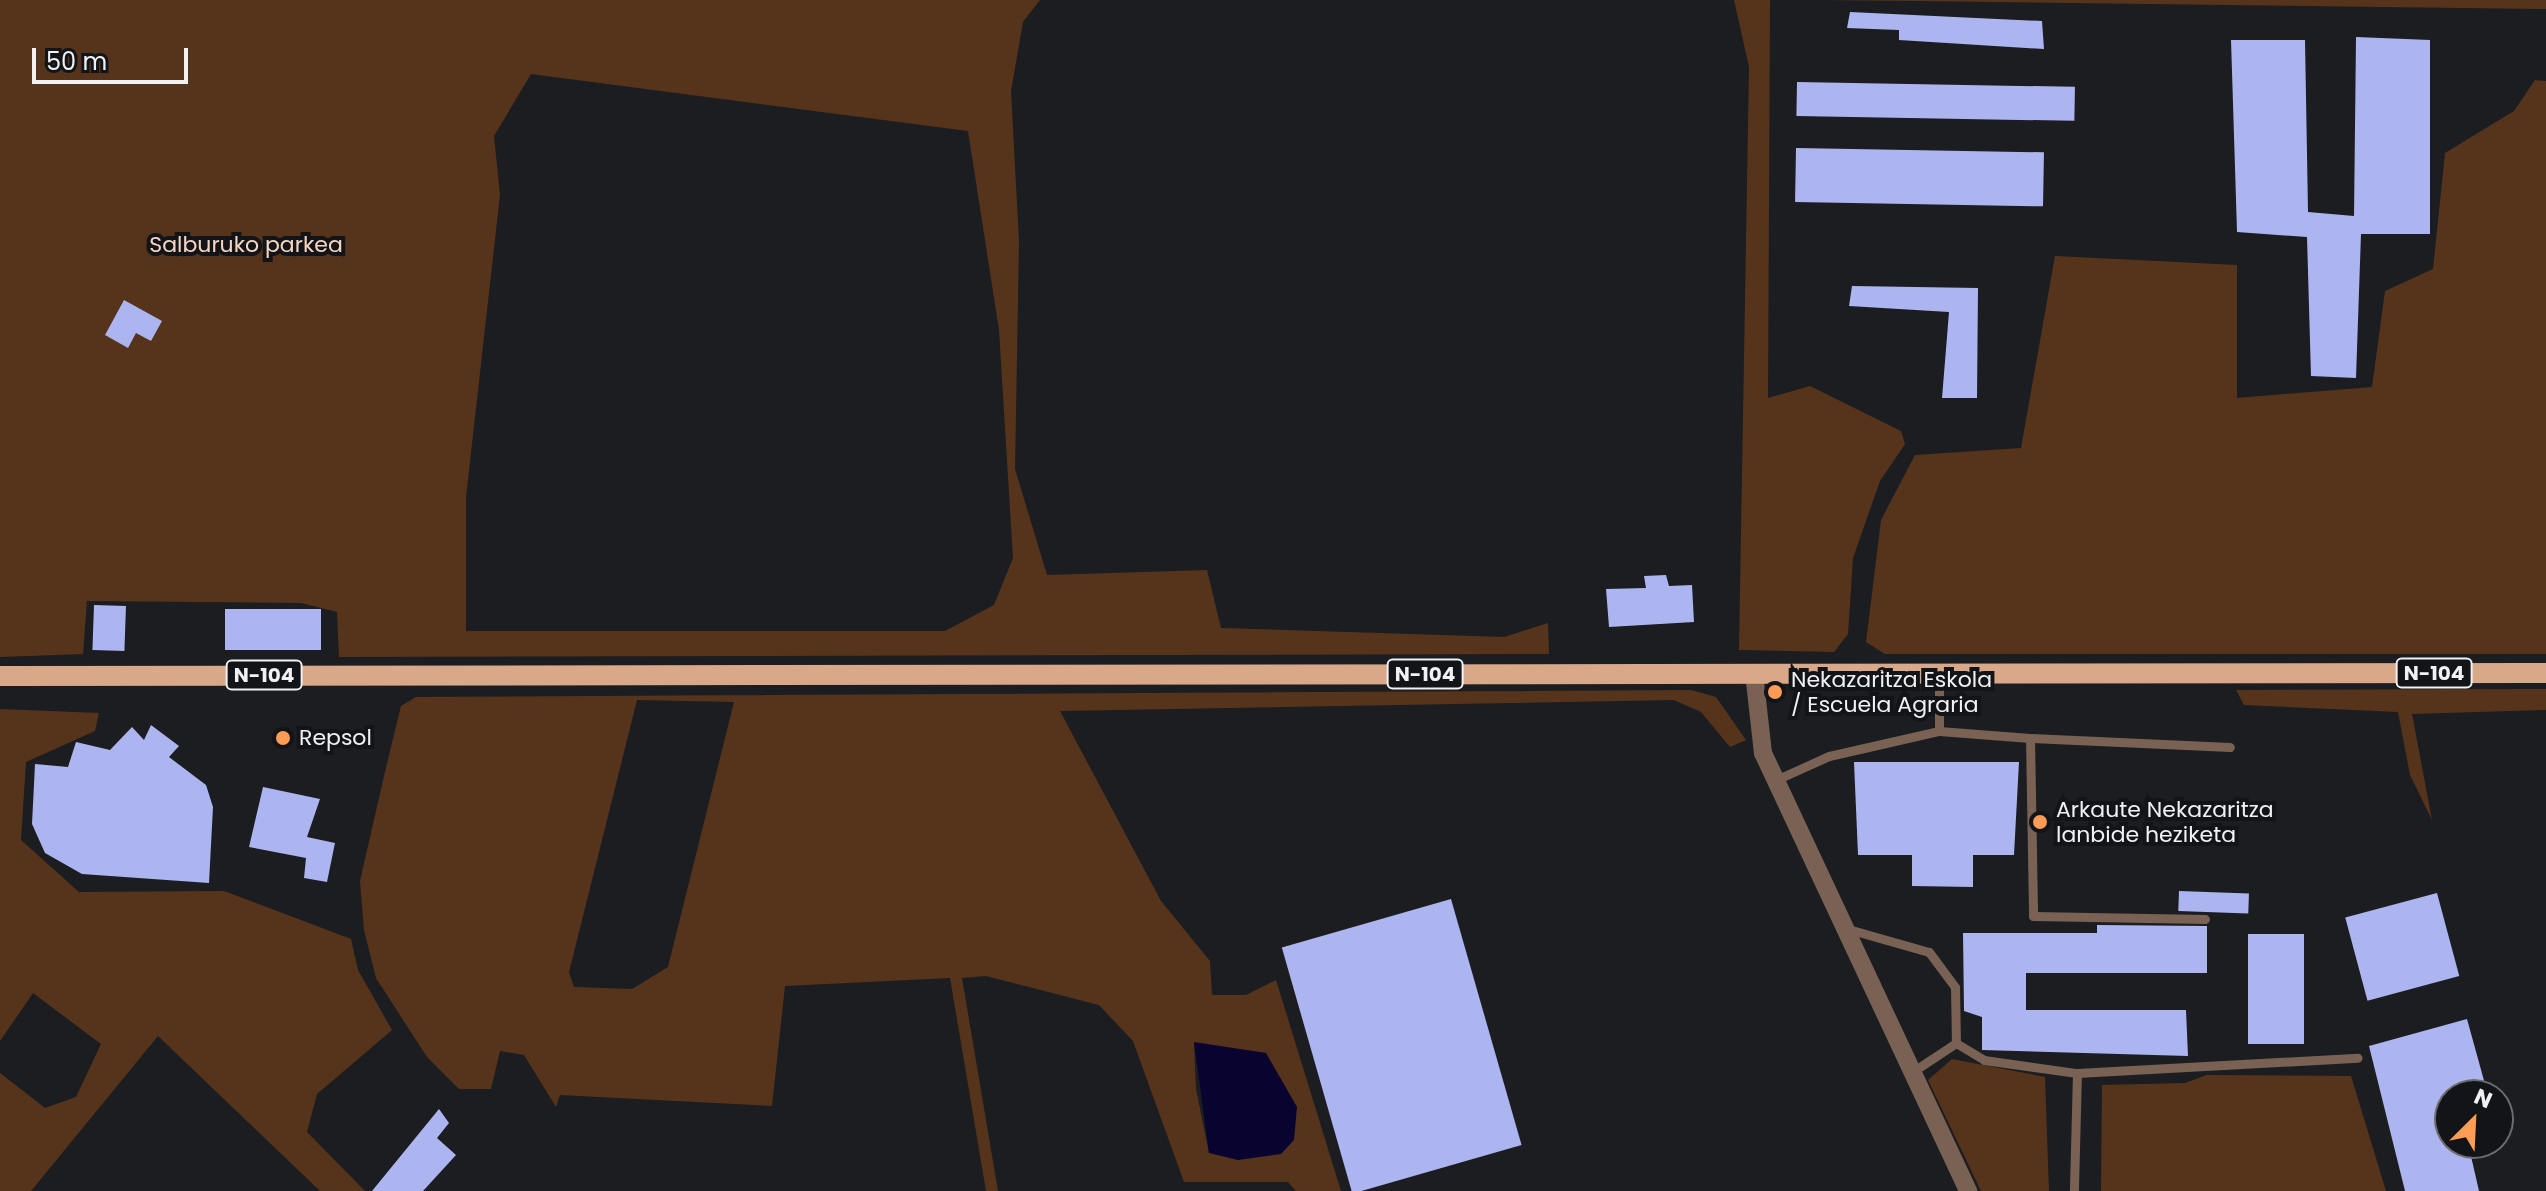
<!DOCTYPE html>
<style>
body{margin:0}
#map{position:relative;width:2546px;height:1191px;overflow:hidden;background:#1c1d21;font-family:Poppins,sans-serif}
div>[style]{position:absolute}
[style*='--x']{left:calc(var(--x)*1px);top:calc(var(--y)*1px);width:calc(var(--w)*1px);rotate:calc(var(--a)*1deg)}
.green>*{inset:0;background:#56341c}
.water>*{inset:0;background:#090330}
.building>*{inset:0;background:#adb5f0;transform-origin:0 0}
.lane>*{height:9px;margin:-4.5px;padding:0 4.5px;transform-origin:4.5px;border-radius:4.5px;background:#796253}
.street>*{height:18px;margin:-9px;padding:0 9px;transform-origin:9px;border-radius:9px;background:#796253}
.primary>*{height:20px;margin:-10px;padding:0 10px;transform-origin:10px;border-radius:10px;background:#d8a888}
.dots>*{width:22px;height:22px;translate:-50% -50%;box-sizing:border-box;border:4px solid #131418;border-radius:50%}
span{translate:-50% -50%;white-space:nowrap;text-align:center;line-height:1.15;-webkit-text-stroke:8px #131418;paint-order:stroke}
.shield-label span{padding:2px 6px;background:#131418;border:2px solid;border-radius:6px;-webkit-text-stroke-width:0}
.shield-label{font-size:20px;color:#f1f1f4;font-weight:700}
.park-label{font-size:22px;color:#f5d5c0}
.poi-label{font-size:22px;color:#f1f1f4}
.left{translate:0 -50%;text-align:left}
.north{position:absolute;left:2434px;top:1079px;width:80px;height:80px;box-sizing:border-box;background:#131418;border:2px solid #6c6c70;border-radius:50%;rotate:24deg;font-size:22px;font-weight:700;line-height:32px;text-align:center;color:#f1f1f4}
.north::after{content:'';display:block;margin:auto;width:28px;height:36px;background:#fd9c55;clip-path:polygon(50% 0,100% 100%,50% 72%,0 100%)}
.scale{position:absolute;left:32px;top:48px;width:156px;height:36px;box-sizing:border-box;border:4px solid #f1f1f4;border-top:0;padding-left:10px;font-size:24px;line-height:28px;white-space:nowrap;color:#f1f1f4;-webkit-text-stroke:6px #131418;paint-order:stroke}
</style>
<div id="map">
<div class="green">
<i style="clip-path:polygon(evenodd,0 0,1040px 0,1023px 22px,1011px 91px,1019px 241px,1015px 469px,1047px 575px,1207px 570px,1221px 628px,1504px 637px,1548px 623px,1549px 654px,339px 657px,337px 612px,301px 603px,87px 601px,83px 654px,0 657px,0 0,531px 74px,968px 131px,999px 330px,1013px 558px,994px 605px,945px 631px,466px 631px,466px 497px,500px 195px,494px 136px,531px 74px)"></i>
<i style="clip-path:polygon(1734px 0,1770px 0,1768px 398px,1810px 386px,1901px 431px,1905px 444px,1880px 481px,1853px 558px,1848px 634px,1834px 652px,1739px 650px,1749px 67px)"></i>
<i style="clip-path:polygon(1821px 0,2546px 0,2546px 9px,1915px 1px)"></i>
<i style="clip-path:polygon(2535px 80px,2546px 81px,2546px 654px,1885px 654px,1866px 642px,1881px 520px,1915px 455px,2021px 448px,2055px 256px,2237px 265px,2237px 398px,2372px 387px,2385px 291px,2433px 269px,2445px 153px,2514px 111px)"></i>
<i style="clip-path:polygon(2546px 689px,2546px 710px,2412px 714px,2432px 820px,2410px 775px,2398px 712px,2244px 705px,2236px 690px)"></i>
<i style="clip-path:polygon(evenodd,1691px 690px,1716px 697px,1746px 740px,1730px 747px,1701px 712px,1674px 700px,1060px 711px,1161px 901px,1210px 961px,1212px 995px,1246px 995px,1276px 980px,1341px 1191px,1296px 1191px,1288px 1182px,1184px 1182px,1133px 1041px,1099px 1005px,986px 976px,962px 978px,998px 1191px,986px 1191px,950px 978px,785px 986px,772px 1106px,560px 1095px,556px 1107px,524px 1055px,500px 1051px,491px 1089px,459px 1089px,427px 1057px,376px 978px,364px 930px,360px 881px,384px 776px,401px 706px,416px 697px,1691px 690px,637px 700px,734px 702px,668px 967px,632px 989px,574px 987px,569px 972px,637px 700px,1691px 690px,1194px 1043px,1266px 1053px,1209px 1153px,1196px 1089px,1194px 1043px)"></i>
<i style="clip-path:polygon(0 709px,99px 713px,95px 731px,26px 762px,21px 840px,79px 892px,224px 891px,351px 939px,358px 970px,392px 1030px,317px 1094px,307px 1132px,365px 1191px,320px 1191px,158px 1036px,31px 1191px,0 1191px,0 1073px,45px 1108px,76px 1097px,101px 1044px,33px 993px,0 1041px)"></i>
<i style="clip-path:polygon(1952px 1059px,2045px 1077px,2049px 1191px,1981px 1191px,1928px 1080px)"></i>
<i style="clip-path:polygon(2207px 1075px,2351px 1076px,2386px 1191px,2101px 1191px,2102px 1085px,2185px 1083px)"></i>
</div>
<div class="water">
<i style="clip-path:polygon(1194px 1042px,1266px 1053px,1297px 1107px,1294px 1140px,1281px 1154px,1238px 1160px,1209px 1153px)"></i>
</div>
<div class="building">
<i style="clip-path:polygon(1850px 12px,2042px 21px,2044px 49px,1899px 40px,1899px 30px,1847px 28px)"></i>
<i style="clip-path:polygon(2356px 37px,2430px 40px,2430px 234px,2361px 234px,2356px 378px,2311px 376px,2307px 237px,2237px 232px,2231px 40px,2305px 40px,2308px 212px,2354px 216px)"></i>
<i style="left:1797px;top:82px;width:278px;height:34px;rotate:1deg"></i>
<i style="left:1796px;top:148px;width:248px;height:54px;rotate:1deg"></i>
<i style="clip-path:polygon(1852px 286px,1978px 288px,1977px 398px,1942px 398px,1949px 312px,1849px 306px)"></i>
<i style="clip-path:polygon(124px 300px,162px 321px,151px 341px,136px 333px,128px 348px,105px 335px)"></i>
<i style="clip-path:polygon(1666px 575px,1669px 586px,1692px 585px,1694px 622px,1609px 627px,1606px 589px,1646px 588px,1644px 576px)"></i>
<i style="left:94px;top:605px;width:32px;height:45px;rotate:2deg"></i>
<i style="left:321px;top:609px;width:41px;height:96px;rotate:90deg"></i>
<i style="clip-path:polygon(151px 725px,179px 746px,169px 757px,206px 785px,213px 807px,209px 883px,82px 874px,45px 853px,32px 824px,35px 764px,68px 767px,76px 742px,110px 750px,132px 727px,144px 740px)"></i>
<i style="clip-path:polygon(1854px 762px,2019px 762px,2014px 855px,1973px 855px,1973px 887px,1912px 886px,1912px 855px,1858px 855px)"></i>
<i style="clip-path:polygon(263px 787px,320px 799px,307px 837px,335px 843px,327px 882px,304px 878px,306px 858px,249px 847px)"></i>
<i style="left:2179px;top:891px;width:70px;height:20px;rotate:2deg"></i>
<i style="left:2437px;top:893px;width:86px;height:95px;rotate:75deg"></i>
<i style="left:1451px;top:899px;width:256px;height:176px;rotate:74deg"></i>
<i style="clip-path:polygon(2097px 925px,2207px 926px,2207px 973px,2026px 973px,2026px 1010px,2186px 1010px,2188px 1056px,1982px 1050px,1982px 1017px,1964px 1011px,1963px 933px,2097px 933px)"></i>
<i style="left:2248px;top:934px;width:56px;height:110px"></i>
<i style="clip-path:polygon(2467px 1019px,2488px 1095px,2450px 1095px,2450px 1143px,2468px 1143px,2479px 1191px,2405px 1191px,2369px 1046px)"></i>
<i style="clip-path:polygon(439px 1109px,449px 1123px,437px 1138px,456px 1155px,423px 1191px,372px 1191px)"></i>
</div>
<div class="lane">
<i style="--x:1939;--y:673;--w:58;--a:90"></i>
<i style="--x:1939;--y:731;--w:91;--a:4.4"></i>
<i style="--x:2030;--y:738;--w:178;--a:89"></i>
<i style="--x:2033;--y:916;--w:172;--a:1"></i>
<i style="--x:2030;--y:738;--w:200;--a:2.6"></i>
<i style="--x:1778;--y:779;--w:56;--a:-24.3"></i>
<i style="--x:1829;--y:756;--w:113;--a:-12.8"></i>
<i style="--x:1848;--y:929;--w:84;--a:15.9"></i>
<i style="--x:1929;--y:952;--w:44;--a:53.4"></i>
<i style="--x:1955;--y:987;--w:56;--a:89"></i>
<i style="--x:1956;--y:1043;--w:53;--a:146.6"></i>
<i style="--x:1956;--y:1043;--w:33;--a:31"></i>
<i style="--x:1984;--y:1060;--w:94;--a:8"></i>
<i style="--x:2077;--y:1073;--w:118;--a:91.5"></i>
<i style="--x:2077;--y:1073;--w:281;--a:-3.1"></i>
</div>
<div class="street">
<i style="--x:1754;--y:673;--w:81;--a:83.6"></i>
<i style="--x:1763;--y:753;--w:484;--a:64.9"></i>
</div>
<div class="primary">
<i style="--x:0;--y:676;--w:2546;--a:-0.07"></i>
</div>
<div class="dots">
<i style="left:1775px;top:692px;background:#fd9c55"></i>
<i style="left:283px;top:738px;background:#fd9c55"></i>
<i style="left:2040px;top:822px;background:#fd9c55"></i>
</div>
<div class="shield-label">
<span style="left:2434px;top:673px">N-104</span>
<span style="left:1425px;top:674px">N-104</span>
<span style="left:264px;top:675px">N-104</span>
</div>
<div class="park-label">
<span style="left:246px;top:245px">Salburuko parkea</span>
</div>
<div class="poi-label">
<span class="left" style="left:1791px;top:692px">Nekazaritza Eskola<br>/ Escuela Agraria</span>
<span class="left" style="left:299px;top:738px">Repsol</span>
<span class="left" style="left:2056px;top:822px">Arkaute Nekazaritza<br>lanbide heziketa</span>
</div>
<div class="north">N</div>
<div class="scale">50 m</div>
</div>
